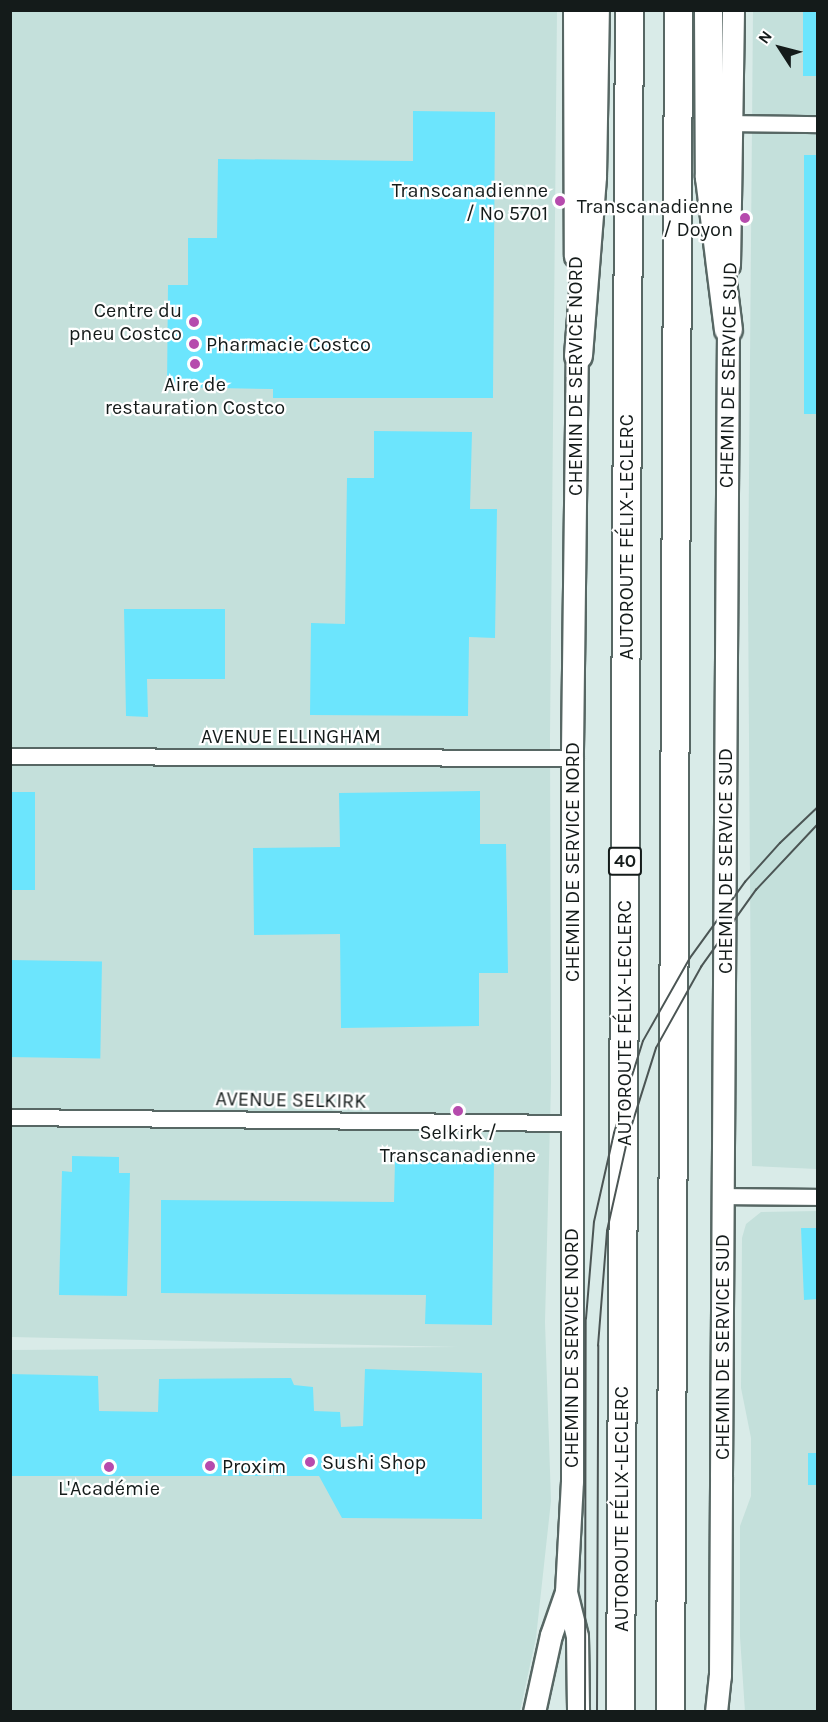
<!DOCTYPE html>
<meta charset="utf-8">
<style>
body{margin:0}
#map{position:relative;width:828px;height:1722px;overflow:hidden;background:#d9ebe8;font-family:Karla,sans-serif}
div>[style]{position:absolute}
[style*='--x']{left:calc(var(--x)*1px);top:calc(var(--y)*1px);width:calc(var(--w)*1px);rotate:calc(var(--a)*1deg)}
.built>*{inset:0;background:#c4e0db}
.building>*{inset:0;background:#6ce5fd;transform-origin:0 0}
.roads{filter:drop-shadow(2px 0 #576764) drop-shadow(-2px 0 #576764) drop-shadow(0 2px #576764) drop-shadow(0 -2px #576764)}
.street>*{height:15px;margin:-7.5px;padding:0 7.5px;transform-origin:7.5px;border-radius:7.5px;background:#fff}
.secondary>*{height:21px;margin:-10.5px;padding:0 10.5px;transform-origin:10.5px;border-radius:10.5px;background:#fff}
.highway>*{height:27px;margin:-13.5px;padding:0 13.5px;transform-origin:13.5px;border-radius:13.5px;background:#fff}
.tram>*{height:1.5px;margin:-0.75px;padding:0 0.75px;transform-origin:0.75px;border-radius:0.75px;background:#4b5554}
.dots>*{width:16px;height:16px;translate:-50% -50%;box-sizing:border-box;border:3px solid #fff;border-radius:50%}
span{translate:-50% -50%;white-space:nowrap;text-align:center;line-height:1.15;-webkit-text-stroke:4.5px #fff;paint-order:stroke}
.shield-label span{padding:2px 4px;background:#fff;border:2px solid;border-radius:4px;-webkit-text-stroke-width:0}
.shield-label{font-size:18px;color:#141b1a;font-weight:700}
.poi-label{font-size:20px;color:#141b1a}
.right{translate:-100% -50%;text-align:right}
.left{translate:0 -50%;text-align:left}
.street-label{font-size:20px;color:#141b1a}
.frame{position:absolute;inset:0;border:12px solid #141b1a;pointer-events:none}
.north{position:absolute;left:750px;top:18px;width:60px;height:60px;-webkit-text-stroke:4px #fff;paint-order:stroke;rotate:306deg;font-size:16px;font-weight:700;line-height:24px;text-align:center;color:#141b1a}
.north::after{content:'';display:block;margin:auto;width:21px;height:27px;background:#141b1a;clip-path:polygon(50% 0,100% 100%,50% 72%,0 100%)}
</style>
<div id="map">
<div class="built">
<i style="clip-path:polygon(11px 11px,557px 11px,550px 737px,551px 1083px,545px 1322px,551px 1501px,536px 1638px,520px 1711px,11px 1711px,11px 1350px,458px 1347px,11px 1337px)"></i>
<i style="clip-path:polygon(753px 11px,817px 11px,817px 1169px,752px 1166px,748px 592px)"></i>
<i style="clip-path:polygon(817px 1211px,817px 1711px,745px 1712px,740px 1637px,740px 1526px,751px 1496px,751px 1438px,741px 1388px,742px 1238px,746px 1224px,761px 1212px)"></i>
</div>
<div class="building">
<i style="left:803px;top:10px;width:15px;height:66px"></i>
<i style="clip-path:polygon(413px 111px,495px 112px,493px 398px,273px 398px,273px 389px,167px 387px,168px 285px,188px 285px,188px 238px,217px 238px,218px 159px,413px 161px)"></i>
<i style="left:804px;top:155px;width:14px;height:259px"></i>
<i style="clip-path:polygon(374px 431px,472px 432px,470px 509px,497px 509px,495px 638px,469px 637px,468px 716px,310px 715px,311px 623px,345px 624px,347px 478px,374px 478px)"></i>
<i style="clip-path:polygon(124px 609px,225px 609px,225px 679px,147px 679px,148px 717px,126px 716px)"></i>
<i style="clip-path:polygon(480px 791px,480px 844px,506px 844px,508px 973px,479px 973px,479px 1026px,341px 1028px,340px 934px,254px 935px,253px 848px,340px 847px,339px 793px)"></i>
<i style="left:10px;top:792px;width:25px;height:98px"></i>
<i style="left:10px;top:960px;width:92px;height:97px;rotate:1deg"></i>
<i style="clip-path:polygon(72px 1156px,119px 1157px,119px 1173px,130px 1173px,127px 1296px,59px 1295px,62px 1171px,72px 1172px)"></i>
<i style="clip-path:polygon(395px 1161px,494px 1161px,492px 1325px,425px 1324px,426px 1295px,161px 1293px,161px 1200px,394px 1202px)"></i>
<i style="clip-path:polygon(801px 1228px,818px 1228px,818px 1299px,804px 1300px)"></i>
<i style="clip-path:polygon(365px 1369px,482px 1373px,482px 1519px,342px 1518px,319px 1476px,10px 1476px,10px 1374px,98px 1376px,99px 1411px,158px 1412px,159px 1379px,291px 1378px,294px 1385px,313px 1387px,314px 1411px,340px 1412px,341px 1427px,363px 1426px)"></i>
<i style="left:808px;top:1453px;width:10px;height:32px"></i>
</div>
<div class="roads">
<div class="street">
<i style="--x:732;--y:123;--w:86;--a:0.7"></i>
<i style="--x:10;--y:756;--w:562;--a:0.2"></i>
<i style="--x:10;--y:1117;--w:561;--a:0.61"></i>
<i style="--x:723;--y:1196;--w:95;--a:0.6"></i>
</div>
<div class="secondary">
<i style="--x:574;--y:10;--w:246;--a:89.8"></i>
<i style="--x:729;--y:265;--w:255;--a:-89.1"></i>
<i style="--x:577;--y:341;--w:417;--a:90.7"></i>
<i style="--x:572;--y:758;--w:723;--a:90"></i>
<i style="--x:572;--y:1481;--w:111;--a:93.1"></i>
<i style="--x:566;--y:1592;--w:45;--a:76"></i>
<i style="--x:577;--y:1636;--w:76;--a:89.2"></i>
<i style="--x:534;--y:1712;--w:79;--a:-77.6"></i>
<i style="--x:551;--y:1635;--w:46;--a:-70.8"></i>
<i style="--x:716;--y:1712;--w:36;--a:-84"></i>
<i style="--x:720;--y:1676;--w:200;--a:-89.7"></i>
<i style="--x:721;--y:1476;--w:1162;--a:-89.65"></i>
</div>
<div class="highway">
<i style="--x:708;--y:10;--w:167;--a:89.7"></i>
<i style="--x:709;--y:177;--w:153;--a:82.9"></i>
<i style="--x:578;--y:355;--w:180;--a:-85.5"></i>
<i style="--x:592;--y:176;--w:166;--a:-89"></i>
<i style="--x:620;--y:1712;--w:1702;--a:-89.7"></i>
<i style="--x:670;--y:1712;--w:1702;--a:-89.73"></i>
</div>
</div>
<div class="tram">
<i style="--x:585;--y:1712;--w:393;--a:-89.9"></i>
<i style="--x:586;--y:1319;--w:97;--a:-85.3"></i>
<i style="--x:594;--y:1222;--w:91;--a:-77.3"></i>
<i style="--x:614;--y:1133;--w:96;--a:-72.5"></i>
<i style="--x:643;--y:1041;--w:95;--a:-60.5"></i>
<i style="--x:690;--y:958;--w:94;--a:-54.1"></i>
<i style="--x:745;--y:882;--w:52;--a:-48.1"></i>
<i style="--x:780;--y:843;--w:52;--a:-43.5"></i>
<i style="--x:597;--y:1712;--w:366;--a:-89.8"></i>
<i style="--x:598;--y:1346;--w:115;--a:-85.5"></i>
<i style="--x:607;--y:1231;--w:96;--a:-77.4"></i>
<i style="--x:628;--y:1137;--w:93;--a:-72.5"></i>
<i style="--x:656;--y:1048;--w:93;--a:-60.9"></i>
<i style="--x:701;--y:967;--w:95;--a:-54.5"></i>
<i style="--x:756;--y:890;--w:91;--a:-46.8"></i>
</div>
<div class="dots">
<i style="left:560px;top:201px;background:#b64bad"></i>
<i style="left:745px;top:218px;background:#b64bad"></i>
<i style="left:194px;top:322px;background:#b64bad"></i>
<i style="left:194px;top:344px;background:#b64bad"></i>
<i style="left:195px;top:364px;background:#b64bad"></i>
<i style="left:458px;top:1111px;background:#b64bad"></i>
<i style="left:310px;top:1462px;background:#b64bad"></i>
<i style="left:210px;top:1466px;background:#b64bad"></i>
<i style="left:109px;top:1467px;background:#b64bad"></i>
</div>
<div class="shield-label">
<span style="left:625px;top:861px">40</span>
</div>
<div class="poi-label">
<span class="right" style="left:548px;top:202px">Transcanadienne<br>/ No 5701</span>
<span class="right" style="left:733px;top:218px">Transcanadienne<br>/ Doyon</span>
<span class="right" style="left:182px;top:322px">Centre du<br>pneu Costco</span>
<span class="left" style="left:206px;top:344px">Pharmacie Costco</span>
<span style="left:195px;top:396px">Aire de<br>restauration Costco</span>
<span style="left:458px;top:1144px">Selkirk /<br>Transcanadienne</span>
<span class="left" style="left:322px;top:1462px">Sushi Shop</span>
<span class="left" style="left:222px;top:1466px">Proxim</span>
<span style="left:109px;top:1488px">L'Académie</span>
</div>
<div class="street-label">
<span style="left:728px;top:375px;rotate:-89deg">CHEMIN DE SERVICE SUD</span>
<span style="left:575px;top:376px;rotate:-90deg">CHEMIN DE SERVICE NORD</span>
<span style="left:626px;top:537px;rotate:-90deg">AUTOROUTE FÉLIX-LECLERC</span>
<span style="left:291px;top:736px">AVENUE ELLINGHAM</span>
<span style="left:725px;top:861px;rotate:-90deg">CHEMIN DE SERVICE SUD</span>
<span style="left:572px;top:862px;rotate:-90deg">CHEMIN DE SERVICE NORD</span>
<span style="left:624px;top:1023px;rotate:-90deg">AUTOROUTE FÉLIX-LECLERC</span>
<span style="left:291px;top:1100px;rotate:1deg">AVENUE SELKIRK</span>
<span style="left:722px;top:1347px;rotate:-90deg">CHEMIN DE SERVICE SUD</span>
<span style="left:571px;top:1348px;rotate:-90deg">CHEMIN DE SERVICE NORD</span>
<span style="left:621px;top:1509px;rotate:-90deg">AUTOROUTE FÉLIX-LECLERC</span>
</div>
<div class="frame"></div>
<div class="north">N</div>
</div>
